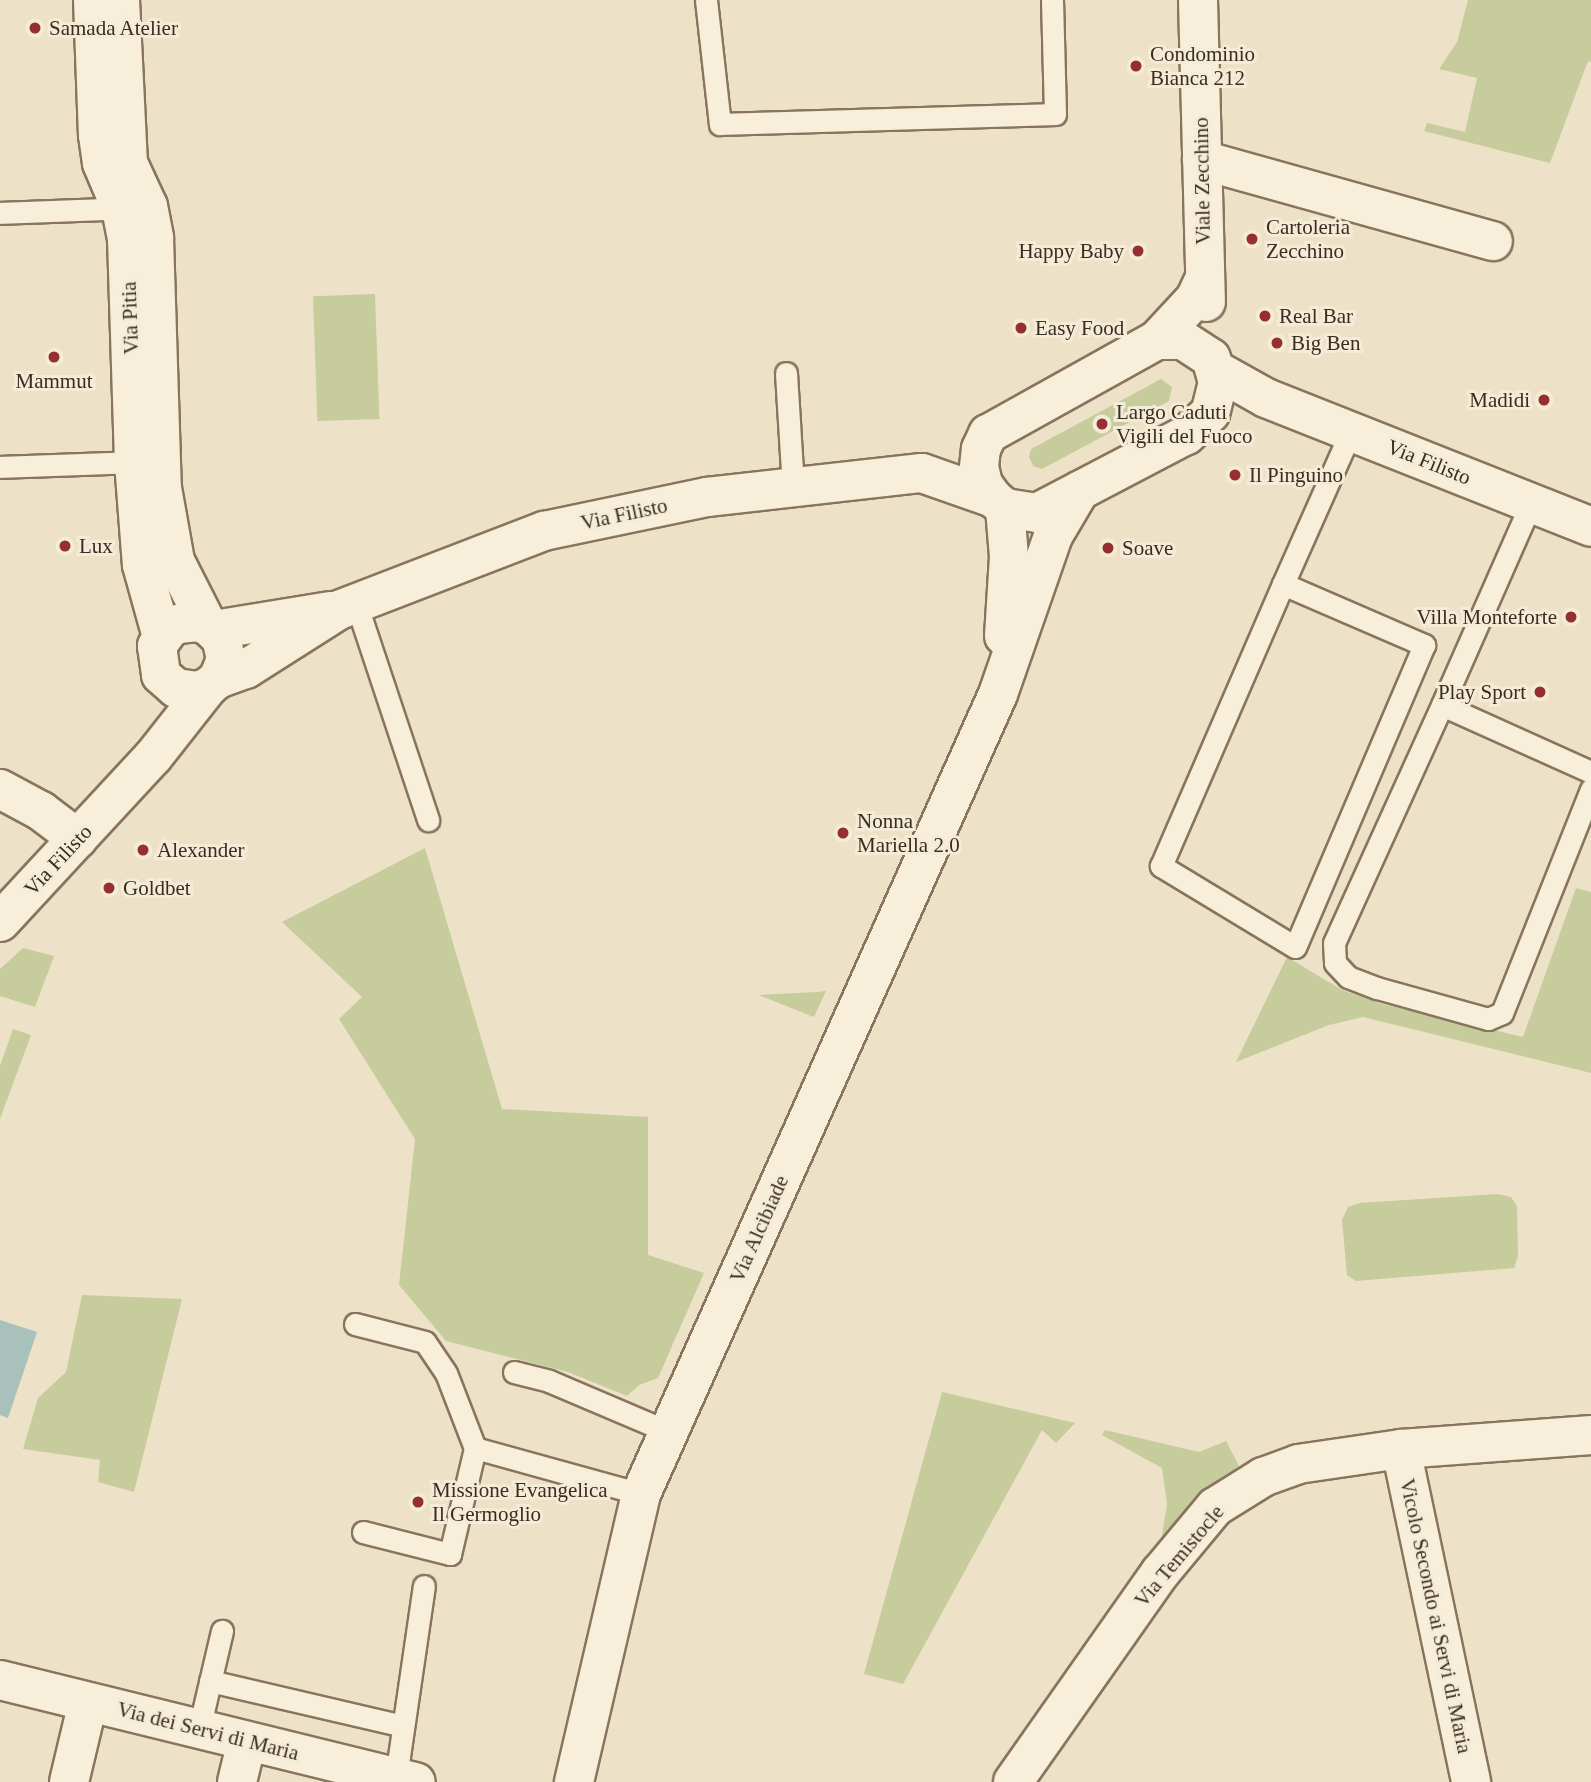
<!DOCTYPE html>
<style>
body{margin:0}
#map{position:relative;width:1591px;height:1782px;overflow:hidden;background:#ede2c7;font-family:Georgia,serif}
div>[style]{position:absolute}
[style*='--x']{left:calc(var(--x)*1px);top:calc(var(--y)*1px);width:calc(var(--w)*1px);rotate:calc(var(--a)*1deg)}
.green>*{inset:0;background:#c6cc9b;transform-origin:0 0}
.water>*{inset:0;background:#a8c1ba}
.roads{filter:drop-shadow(2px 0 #89745d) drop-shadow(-2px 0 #89745d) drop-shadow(0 2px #89745d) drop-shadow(0 -2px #89745d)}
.service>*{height:21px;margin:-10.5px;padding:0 10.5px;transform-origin:10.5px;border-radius:10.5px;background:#f8efdb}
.minor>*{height:38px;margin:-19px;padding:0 19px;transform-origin:19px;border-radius:19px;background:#f8efdb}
.tertiary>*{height:38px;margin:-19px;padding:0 19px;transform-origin:19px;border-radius:19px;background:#f8efdb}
.dots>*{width:19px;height:19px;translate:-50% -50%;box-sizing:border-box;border:4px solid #f5ecd7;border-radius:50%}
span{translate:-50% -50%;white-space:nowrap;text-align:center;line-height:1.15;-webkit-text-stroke:6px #f5ecd7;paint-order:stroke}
.poi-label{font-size:21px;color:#3a2c20}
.left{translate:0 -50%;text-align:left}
.right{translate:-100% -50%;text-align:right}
.street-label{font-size:21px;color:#3a2c20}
</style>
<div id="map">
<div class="green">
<i style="clip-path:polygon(1468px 0,1591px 0,1591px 62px,1588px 61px,1550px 163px,1424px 131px,1427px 123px,1465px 132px,1477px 78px,1439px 69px,1457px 42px)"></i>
<i style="left:375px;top:294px;width:125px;height:62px;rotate:88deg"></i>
<i style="clip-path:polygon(1161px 379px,1172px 387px,1169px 401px,1042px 469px,1033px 466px,1029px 457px,1031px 449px)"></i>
<i style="clip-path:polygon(425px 848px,502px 1109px,648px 1117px,648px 1255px,704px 1273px,658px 1378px,639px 1385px,627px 1396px,568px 1372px,446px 1341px,399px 1285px,415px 1139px,339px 1019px,362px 997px,282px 922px)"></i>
<i style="clip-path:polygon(1576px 888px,1591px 892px,1591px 1073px,1363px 1017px,1329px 1025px,1236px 1062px,1287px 957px,1342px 990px,1382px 1004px,1523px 1037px)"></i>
<i style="clip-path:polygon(23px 948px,54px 956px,35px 1007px,0 996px,0 969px)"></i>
<i style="clip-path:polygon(826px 991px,814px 1017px,758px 995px,816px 992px)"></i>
<i style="clip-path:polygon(13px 1029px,31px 1035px,0 1119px,0 1066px)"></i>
<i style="clip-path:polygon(1497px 1194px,1511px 1197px,1517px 1206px,1518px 1256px,1514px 1268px,1356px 1281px,1347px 1275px,1342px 1220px,1348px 1207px,1360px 1203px)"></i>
<i style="clip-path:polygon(82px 1295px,182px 1299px,134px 1492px,98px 1482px,100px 1460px,23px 1449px,38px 1398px,66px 1372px)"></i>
<i style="clip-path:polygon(942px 1392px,1075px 1423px,1056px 1443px,1042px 1430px,903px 1684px,864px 1674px)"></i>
<i style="clip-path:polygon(1105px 1430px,1199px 1452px,1226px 1441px,1239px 1466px,1207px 1491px,1161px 1542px,1167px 1504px,1162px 1468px,1102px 1435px)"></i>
</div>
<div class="water">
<i style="clip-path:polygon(0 1320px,37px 1332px,8px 1418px,0 1415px)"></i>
</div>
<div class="roads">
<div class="service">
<i style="--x:706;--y:0;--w:125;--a:83.6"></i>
<i style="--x:720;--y:124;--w:335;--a:-1.7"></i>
<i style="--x:1055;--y:114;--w:114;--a:-91.5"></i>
<i style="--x:0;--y:213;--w:128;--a:-2.2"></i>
<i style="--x:786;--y:373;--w:115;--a:86.5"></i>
<i style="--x:0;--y:467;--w:134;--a:-2.1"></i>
<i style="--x:1283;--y:584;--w:154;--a:23.4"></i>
<i style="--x:1424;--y:645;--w:328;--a:113.1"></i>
<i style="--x:1295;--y:947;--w:157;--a:-148.8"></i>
<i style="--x:1161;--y:866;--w:307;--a:-66.6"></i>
<i style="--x:1283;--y:584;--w:167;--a:-66"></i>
<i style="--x:356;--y:603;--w:229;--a:71.6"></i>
<i style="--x:1442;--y:705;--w:221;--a:-66.2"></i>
<i style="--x:1591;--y:772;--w:163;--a:-155.8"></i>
<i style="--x:1442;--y:705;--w:261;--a:114.4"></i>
<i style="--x:1334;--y:943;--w:20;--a:87"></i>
<i style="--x:1335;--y:963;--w:19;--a:47"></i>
<i style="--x:1348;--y:977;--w:31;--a:21"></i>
<i style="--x:1377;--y:988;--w:115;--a:15.6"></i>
<i style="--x:1488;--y:1019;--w:15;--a:-23"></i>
<i style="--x:1502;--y:1013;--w:241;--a:-68.3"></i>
<i style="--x:355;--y:1324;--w:72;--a:14.4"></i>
<i style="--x:425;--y:1342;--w:37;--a:56"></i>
<i style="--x:446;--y:1373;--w:80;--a:68.9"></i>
<i style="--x:475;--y:1448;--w:172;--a:15.5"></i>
<i style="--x:514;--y:1372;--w:36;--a:14"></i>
<i style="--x:549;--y:1381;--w:130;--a:23"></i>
<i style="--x:363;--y:1532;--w:90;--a:14.2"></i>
<i style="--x:450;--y:1554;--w:109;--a:-76.7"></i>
<i style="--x:210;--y:1681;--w:198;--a:13.1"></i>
<i style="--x:199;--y:1729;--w:101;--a:-76.8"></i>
<i style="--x:396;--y:1777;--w:193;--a:-81.7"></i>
</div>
<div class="minor">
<i style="--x:93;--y:0;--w:135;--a:87.9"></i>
<i style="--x:98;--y:135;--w:28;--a:82"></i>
<i style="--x:102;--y:163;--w:49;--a:67.1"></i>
<i style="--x:121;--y:208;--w:32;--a:79"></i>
<i style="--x:127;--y:239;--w:223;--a:88.2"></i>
<i style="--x:134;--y:462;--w:103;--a:85.6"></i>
<i style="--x:142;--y:565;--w:75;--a:74.5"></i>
<i style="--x:120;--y:0;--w:163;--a:87.2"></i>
<i style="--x:128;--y:163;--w:47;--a:65.1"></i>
<i style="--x:148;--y:206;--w:33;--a:79"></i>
<i style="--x:154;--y:238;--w:250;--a:88.2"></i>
<i style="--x:162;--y:488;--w:74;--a:79.9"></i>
<i style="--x:175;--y:561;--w:73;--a:63.1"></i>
<i style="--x:1202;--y:160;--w:302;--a:15.6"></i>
<i style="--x:0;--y:789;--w:47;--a:28.2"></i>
<i style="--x:41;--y:811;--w:46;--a:37.1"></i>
<i style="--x:1401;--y:1449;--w:340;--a:78.1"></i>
<i style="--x:69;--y:1782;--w:82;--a:-76.6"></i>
<i style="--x:237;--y:1782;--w:42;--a:-76.3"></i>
<i style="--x:1013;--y:1782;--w:256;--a:-54.9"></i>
<i style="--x:1160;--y:1573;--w:86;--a:-50.2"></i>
<i style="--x:1215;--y:1507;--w:57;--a:-32"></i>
<i style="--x:1263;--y:1477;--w:37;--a:-20"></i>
<i style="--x:1298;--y:1464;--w:104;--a:-8.3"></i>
<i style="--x:1401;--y:1449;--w:191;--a:-4.2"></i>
</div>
<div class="tertiary">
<i style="--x:1198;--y:0;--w:302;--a:88.5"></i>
<i style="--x:1157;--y:340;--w:26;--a:0"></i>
<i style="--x:1183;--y:340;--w:33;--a:33"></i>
<i style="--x:1211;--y:358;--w:25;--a:74"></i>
<i style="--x:1218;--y:382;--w:32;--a:104"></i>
<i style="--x:1210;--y:413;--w:33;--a:137"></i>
<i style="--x:1186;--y:435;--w:168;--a:152.4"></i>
<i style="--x:1037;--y:513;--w:32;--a:-171"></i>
<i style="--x:1005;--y:508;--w:16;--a:-140"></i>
<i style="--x:993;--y:498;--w:17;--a:-126"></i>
<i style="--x:983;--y:484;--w:17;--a:-103"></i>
<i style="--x:979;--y:467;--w:18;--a:-84"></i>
<i style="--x:981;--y:449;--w:17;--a:-65"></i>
<i style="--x:988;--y:434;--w:193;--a:-29.1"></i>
<i style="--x:1157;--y:340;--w:56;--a:-47.2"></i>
<i style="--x:1195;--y:299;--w:23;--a:-65"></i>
<i style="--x:1216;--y:370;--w:57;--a:29.2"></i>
<i style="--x:1266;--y:398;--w:350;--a:21.6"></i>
<i style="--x:214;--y:630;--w:118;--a:-9.3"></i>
<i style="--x:1004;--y:636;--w:79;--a:-86.4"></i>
<i style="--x:1009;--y:557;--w:49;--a:-94.7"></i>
<i style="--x:218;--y:679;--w:30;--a:-20"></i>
<i style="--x:246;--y:669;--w:110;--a:-32.4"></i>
<i style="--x:339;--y:610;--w:220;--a:-21.1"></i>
<i style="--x:544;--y:531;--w:167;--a:-11.8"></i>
<i style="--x:707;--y:497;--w:216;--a:-6.4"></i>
<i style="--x:922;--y:473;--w:75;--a:19.4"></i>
<i style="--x:0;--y:922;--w:225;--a:-47.2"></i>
<i style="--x:153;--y:757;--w:89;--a:-51.8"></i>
<i style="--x:208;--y:687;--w:13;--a:-39"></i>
<i style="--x:218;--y:679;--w:22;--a:-68"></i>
<i style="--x:226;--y:659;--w:22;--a:-103"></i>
<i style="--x:221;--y:638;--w:18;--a:-137"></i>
<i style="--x:208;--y:626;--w:11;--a:-158"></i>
<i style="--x:198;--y:622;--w:20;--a:174"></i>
<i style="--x:178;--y:624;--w:10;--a:151"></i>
<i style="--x:169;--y:629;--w:21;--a:125"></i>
<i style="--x:157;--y:646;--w:29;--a:82"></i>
<i style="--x:161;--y:675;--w:20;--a:41"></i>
<i style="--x:176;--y:688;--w:22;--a:8"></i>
<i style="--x:198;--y:691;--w:11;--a:-22"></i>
<i style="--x:0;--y:1680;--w:428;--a:13.8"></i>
<i style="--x:574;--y:1782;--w:296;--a:-76.9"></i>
<i style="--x:641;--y:1494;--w:876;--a:-65.95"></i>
<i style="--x:998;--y:694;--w:167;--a:-70.8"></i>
<i style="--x:1053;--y:536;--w:53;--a:-59.6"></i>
</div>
</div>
<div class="dots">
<i style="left:35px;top:28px;background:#962f31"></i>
<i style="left:1136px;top:66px;background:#962f31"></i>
<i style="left:1252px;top:239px;background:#962f31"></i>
<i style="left:1138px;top:251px;background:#962f31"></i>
<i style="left:1265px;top:316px;background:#962f31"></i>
<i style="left:1021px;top:328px;background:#962f31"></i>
<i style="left:1277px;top:343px;background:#962f31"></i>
<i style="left:54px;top:357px;background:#962f31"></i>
<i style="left:1544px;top:400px;background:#962f31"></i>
<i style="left:1102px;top:424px;background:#962f31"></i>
<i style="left:1235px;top:475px;background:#962f31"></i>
<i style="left:65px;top:546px;background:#962f31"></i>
<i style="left:1108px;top:548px;background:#962f31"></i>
<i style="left:1571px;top:617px;background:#962f31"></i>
<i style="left:1540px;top:692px;background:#962f31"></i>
<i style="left:843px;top:833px;background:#962f31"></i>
<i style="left:143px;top:850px;background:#962f31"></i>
<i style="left:109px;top:888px;background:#962f31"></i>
<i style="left:418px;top:1502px;background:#962f31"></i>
</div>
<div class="poi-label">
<span class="left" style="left:49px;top:28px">Samada Atelier</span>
<span class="left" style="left:1150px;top:66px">Condominio<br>Bianca 212</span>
<span class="left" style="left:1266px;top:239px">Cartoleria<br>Zecchino</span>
<span class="right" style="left:1124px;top:251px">Happy Baby</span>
<span class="left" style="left:1279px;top:316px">Real Bar</span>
<span class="left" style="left:1035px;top:328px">Easy Food</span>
<span class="left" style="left:1291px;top:343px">Big Ben</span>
<span style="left:54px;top:381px">Mammut</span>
<span class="right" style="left:1530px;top:400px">Madidi</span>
<span class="left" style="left:1116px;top:424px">Largo Caduti<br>Vigili del Fuoco</span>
<span class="left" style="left:1249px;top:475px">Il Pinguino</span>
<span class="left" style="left:79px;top:546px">Lux</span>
<span class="left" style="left:1122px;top:548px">Soave</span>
<span class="right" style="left:1557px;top:617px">Villa Monteforte</span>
<span class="right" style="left:1526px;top:692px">Play Sport</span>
<span class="left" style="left:857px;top:833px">Nonna<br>Mariella 2.0</span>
<span class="left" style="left:157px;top:850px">Alexander</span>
<span class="left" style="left:123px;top:888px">Goldbet</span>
<span class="left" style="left:432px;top:1502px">Missione Evangelica<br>Il Germoglio</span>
</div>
<div class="street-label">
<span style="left:1202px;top:181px;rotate:-91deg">Viale Zecchino</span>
<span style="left:130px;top:318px;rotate:-92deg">Via Pitia</span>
<span style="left:1429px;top:462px;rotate:22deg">Via Filisto</span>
<span style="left:624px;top:514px;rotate:-12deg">Via Filisto</span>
<span style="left:58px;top:860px;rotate:-47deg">Via Filisto</span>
<span style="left:759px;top:1229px;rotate:-66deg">Via Alcibiade</span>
<span style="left:1179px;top:1556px;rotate:-50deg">Via Temistocle</span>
<span style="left:1436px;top:1616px;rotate:78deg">Vicolo Secondo ai Servi di Maria</span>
<span style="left:208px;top:1731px;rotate:14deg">Via dei Servi di Maria</span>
</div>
</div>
